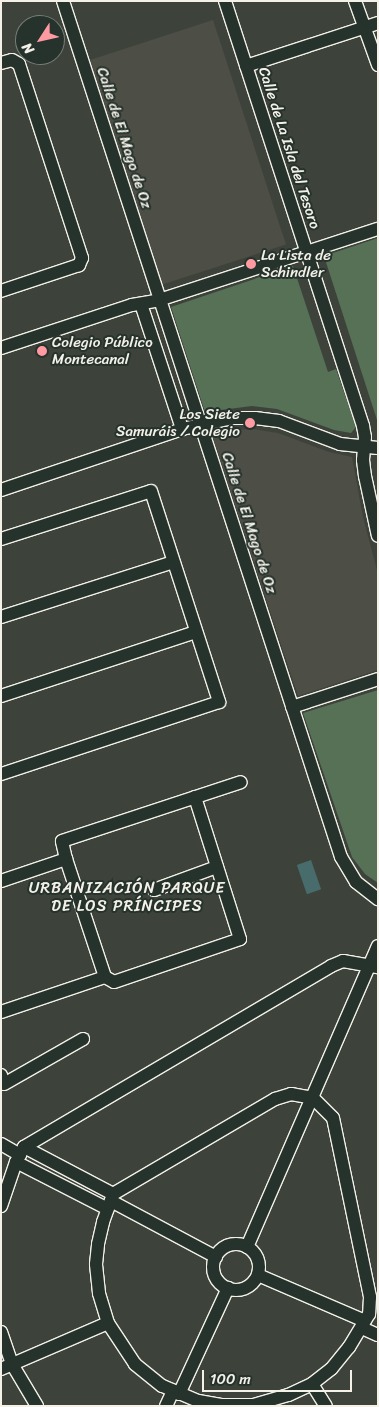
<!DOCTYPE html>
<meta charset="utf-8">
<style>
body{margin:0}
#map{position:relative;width:379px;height:1407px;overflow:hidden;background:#3d433b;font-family:Sriracha,sans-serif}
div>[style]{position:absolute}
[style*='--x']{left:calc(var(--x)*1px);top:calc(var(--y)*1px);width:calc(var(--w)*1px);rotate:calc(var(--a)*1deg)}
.built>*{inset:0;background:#4d4e45;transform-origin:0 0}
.green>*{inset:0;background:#577157}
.water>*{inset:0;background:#476c6b;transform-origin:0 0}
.roads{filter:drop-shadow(1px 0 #f4f1e8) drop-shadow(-1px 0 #f4f1e8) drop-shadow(0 1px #f4f1e8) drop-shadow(0 -1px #f4f1e8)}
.minor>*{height:12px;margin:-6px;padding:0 6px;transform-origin:6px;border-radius:6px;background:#26332d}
.minor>.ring{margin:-6px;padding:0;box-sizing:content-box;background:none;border:12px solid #26332d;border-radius:50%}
.dots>*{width:14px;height:14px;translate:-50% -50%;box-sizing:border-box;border:2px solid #26332d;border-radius:50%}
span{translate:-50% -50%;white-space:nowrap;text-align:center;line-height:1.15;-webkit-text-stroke:4px #26332d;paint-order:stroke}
.street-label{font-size:15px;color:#f4f1e8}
.poi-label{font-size:15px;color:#f4f1e8}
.left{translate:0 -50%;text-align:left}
.right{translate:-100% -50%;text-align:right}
.neighbourhood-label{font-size:16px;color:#f4f1e8;letter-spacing:1px}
.frame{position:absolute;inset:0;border:2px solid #f4f1e8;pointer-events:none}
.north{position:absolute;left:15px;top:15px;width:50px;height:50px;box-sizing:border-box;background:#26332d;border:1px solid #787f78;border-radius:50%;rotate:235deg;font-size:14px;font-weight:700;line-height:20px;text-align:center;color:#f4f1e8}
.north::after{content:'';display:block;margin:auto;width:18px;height:22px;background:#ff9aa2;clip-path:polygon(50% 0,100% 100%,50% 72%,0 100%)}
.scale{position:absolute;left:202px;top:1370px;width:150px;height:22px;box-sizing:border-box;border:2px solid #f4f1e8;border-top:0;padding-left:6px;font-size:15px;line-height:18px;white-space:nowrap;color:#f4f1e8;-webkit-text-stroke:4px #26332d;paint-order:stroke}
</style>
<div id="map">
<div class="built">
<i style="left:213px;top:20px;width:236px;height:130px;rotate:72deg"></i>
<i style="clip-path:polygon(252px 429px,278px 433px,329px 452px,352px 457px,363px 517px,378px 574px,378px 670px,298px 696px,212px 435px,233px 430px)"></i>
</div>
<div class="green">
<i style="clip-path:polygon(378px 238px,378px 423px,324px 256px)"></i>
<i style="clip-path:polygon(293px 266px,328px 372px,336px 369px,356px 427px,351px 433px,334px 430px,277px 409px,252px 406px,205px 412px,171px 307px)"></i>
<i style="clip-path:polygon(378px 690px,378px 883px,365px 874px,352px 857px,303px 713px)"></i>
</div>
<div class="water">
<i style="left:311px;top:860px;width:31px;height:15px;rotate:71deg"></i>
</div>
<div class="roads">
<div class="minor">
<i style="--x:63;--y:1;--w:900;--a:72.01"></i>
<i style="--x:341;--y:857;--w:29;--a:59"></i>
<i style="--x:356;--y:882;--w:28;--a:38"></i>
<i style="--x:225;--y:1;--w:447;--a:72"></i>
<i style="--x:363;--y:426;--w:11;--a:80"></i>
<i style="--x:365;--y:437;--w:23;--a:95"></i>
<i style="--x:363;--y:460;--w:16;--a:83"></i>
<i style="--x:365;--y:476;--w:61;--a:77.8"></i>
<i style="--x:355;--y:1;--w:68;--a:70.2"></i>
<i style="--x:1;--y:63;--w:11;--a:-15"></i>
<i style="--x:12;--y:60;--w:8;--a:30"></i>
<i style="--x:19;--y:64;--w:204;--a:72"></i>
<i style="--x:82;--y:258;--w:8;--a:113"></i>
<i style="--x:79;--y:265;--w:82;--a:161.6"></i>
<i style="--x:246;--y:66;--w:139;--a:-18"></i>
<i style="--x:141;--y:304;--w:132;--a:71.8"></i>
<i style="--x:1;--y:348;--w:138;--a:-18.2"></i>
<i style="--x:132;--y:305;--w:27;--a:-10"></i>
<i style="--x:159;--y:300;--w:230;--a:-18"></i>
<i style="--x:1;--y:490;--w:191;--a:-18.6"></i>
<i style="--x:182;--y:429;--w:51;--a:-12.4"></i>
<i style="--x:232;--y:418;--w:23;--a:0"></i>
<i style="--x:255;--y:418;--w:24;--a:7"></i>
<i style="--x:279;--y:421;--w:65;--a:20.7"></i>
<i style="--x:340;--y:444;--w:38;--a:6"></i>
<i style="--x:1;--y:539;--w:157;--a:-17.7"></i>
<i style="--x:151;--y:491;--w:222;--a:72.1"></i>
<i style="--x:219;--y:702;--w:230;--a:161.7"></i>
<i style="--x:1;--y:617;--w:181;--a:-17.7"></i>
<i style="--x:1;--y:696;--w:205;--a:-18.2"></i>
<i style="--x:292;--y:707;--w:90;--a:-18"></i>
<i style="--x:66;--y:859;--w:124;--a:71.7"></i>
<i style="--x:105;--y:977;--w:10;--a:29"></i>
<i style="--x:114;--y:982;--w:133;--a:-18.8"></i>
<i style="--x:240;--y:939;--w:149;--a:-107.6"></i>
<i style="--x:1;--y:881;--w:69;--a:-18.7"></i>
<i style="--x:66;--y:859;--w:18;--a:-103"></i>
<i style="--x:62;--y:841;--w:188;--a:-18.2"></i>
<i style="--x:154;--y:890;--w:67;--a:-20.1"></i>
<i style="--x:1;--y:1012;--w:110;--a:-18.6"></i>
<i style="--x:1;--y:1075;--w:9;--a:72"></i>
<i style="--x:4;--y:1084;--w:91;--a:-29.7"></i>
<i style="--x:291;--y:1094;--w:22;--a:10"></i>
<i style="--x:313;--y:1098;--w:28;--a:45"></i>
<i style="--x:333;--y:1118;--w:183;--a:78.3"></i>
<i style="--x:370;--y:1297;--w:17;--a:93"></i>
<i style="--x:369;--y:1314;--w:39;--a:121"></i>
<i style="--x:349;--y:1347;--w:28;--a:129"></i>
<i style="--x:331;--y:1369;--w:24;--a:142"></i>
<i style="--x:312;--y:1384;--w:26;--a:155"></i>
<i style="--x:288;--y:1395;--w:36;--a:164"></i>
<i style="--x:253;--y:1405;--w:32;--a:180"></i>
<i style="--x:221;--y:1405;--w:23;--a:-170"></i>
<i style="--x:198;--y:1401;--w:39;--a:-157"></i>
<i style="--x:162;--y:1386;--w:35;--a:-141"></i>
<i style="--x:135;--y:1364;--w:49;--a:-123.4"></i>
<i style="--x:108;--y:1323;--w:31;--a:-107"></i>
<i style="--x:99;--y:1293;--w:29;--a:-96"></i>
<i style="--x:96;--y:1264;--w:20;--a:-84"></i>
<i style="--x:98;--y:1244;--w:23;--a:-77"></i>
<i style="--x:103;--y:1222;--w:30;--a:-70"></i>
<i style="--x:113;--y:1194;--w:188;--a:-30.4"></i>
<i style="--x:275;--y:1099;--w:17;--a:-17"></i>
<i style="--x:1;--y:1144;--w:22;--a:30"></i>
<i style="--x:24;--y:1147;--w:101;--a:27.8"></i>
<i style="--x:16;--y:1162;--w:103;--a:27.1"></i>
<i style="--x:111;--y:1201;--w:119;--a:28.1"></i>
<i style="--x:1;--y:1206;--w:46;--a:-71.2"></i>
<i style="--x:16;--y:1162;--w:17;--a:-62"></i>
<i style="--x:24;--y:1147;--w:356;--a:-30.5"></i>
<i style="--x:331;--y:966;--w:13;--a:-23"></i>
<i style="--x:343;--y:961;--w:36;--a:10"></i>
<i class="ring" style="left:213px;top:1244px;width:34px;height:34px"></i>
<i style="--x:247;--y:1247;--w:328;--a:-66.5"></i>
<i style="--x:258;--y:1275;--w:116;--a:23.3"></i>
<i style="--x:362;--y:1328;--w:17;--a:24"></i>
<i style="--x:1;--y:1332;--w:34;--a:71"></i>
<i style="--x:12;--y:1364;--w:49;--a:59.2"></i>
<i style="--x:1;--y:1369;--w:116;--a:-23.3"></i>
<i style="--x:312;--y:1384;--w:26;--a:58"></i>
<i style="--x:179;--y:1394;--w:117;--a:-65.2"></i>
<i style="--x:166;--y:1406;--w:17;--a:-65"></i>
</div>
</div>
<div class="dots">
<i style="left:251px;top:264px;background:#ff9aa2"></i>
<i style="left:42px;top:351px;background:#ff9aa2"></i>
<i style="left:250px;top:423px;background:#ff9aa2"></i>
</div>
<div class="street-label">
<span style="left:124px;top:138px;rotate:72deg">Calle de El Mago de Oz</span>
<span style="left:289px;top:148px;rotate:72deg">Calle de La Isla del Tesoro</span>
<span style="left:249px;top:523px;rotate:72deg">Calle de El Mago de Oz</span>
</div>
<div class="poi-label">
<span class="left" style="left:261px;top:264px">La Lista de<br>Schindler</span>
<span class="left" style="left:52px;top:351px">Colegio Público<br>Montecanal</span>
<span class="right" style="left:240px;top:423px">Los Siete<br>Samuráis / Colegio</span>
</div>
<div class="neighbourhood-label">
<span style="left:127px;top:897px">URBANIZACIÓN PARQUE<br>DE LOS PRÍNCIPES</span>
</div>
<div class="frame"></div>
<div class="north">N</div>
<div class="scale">100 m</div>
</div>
